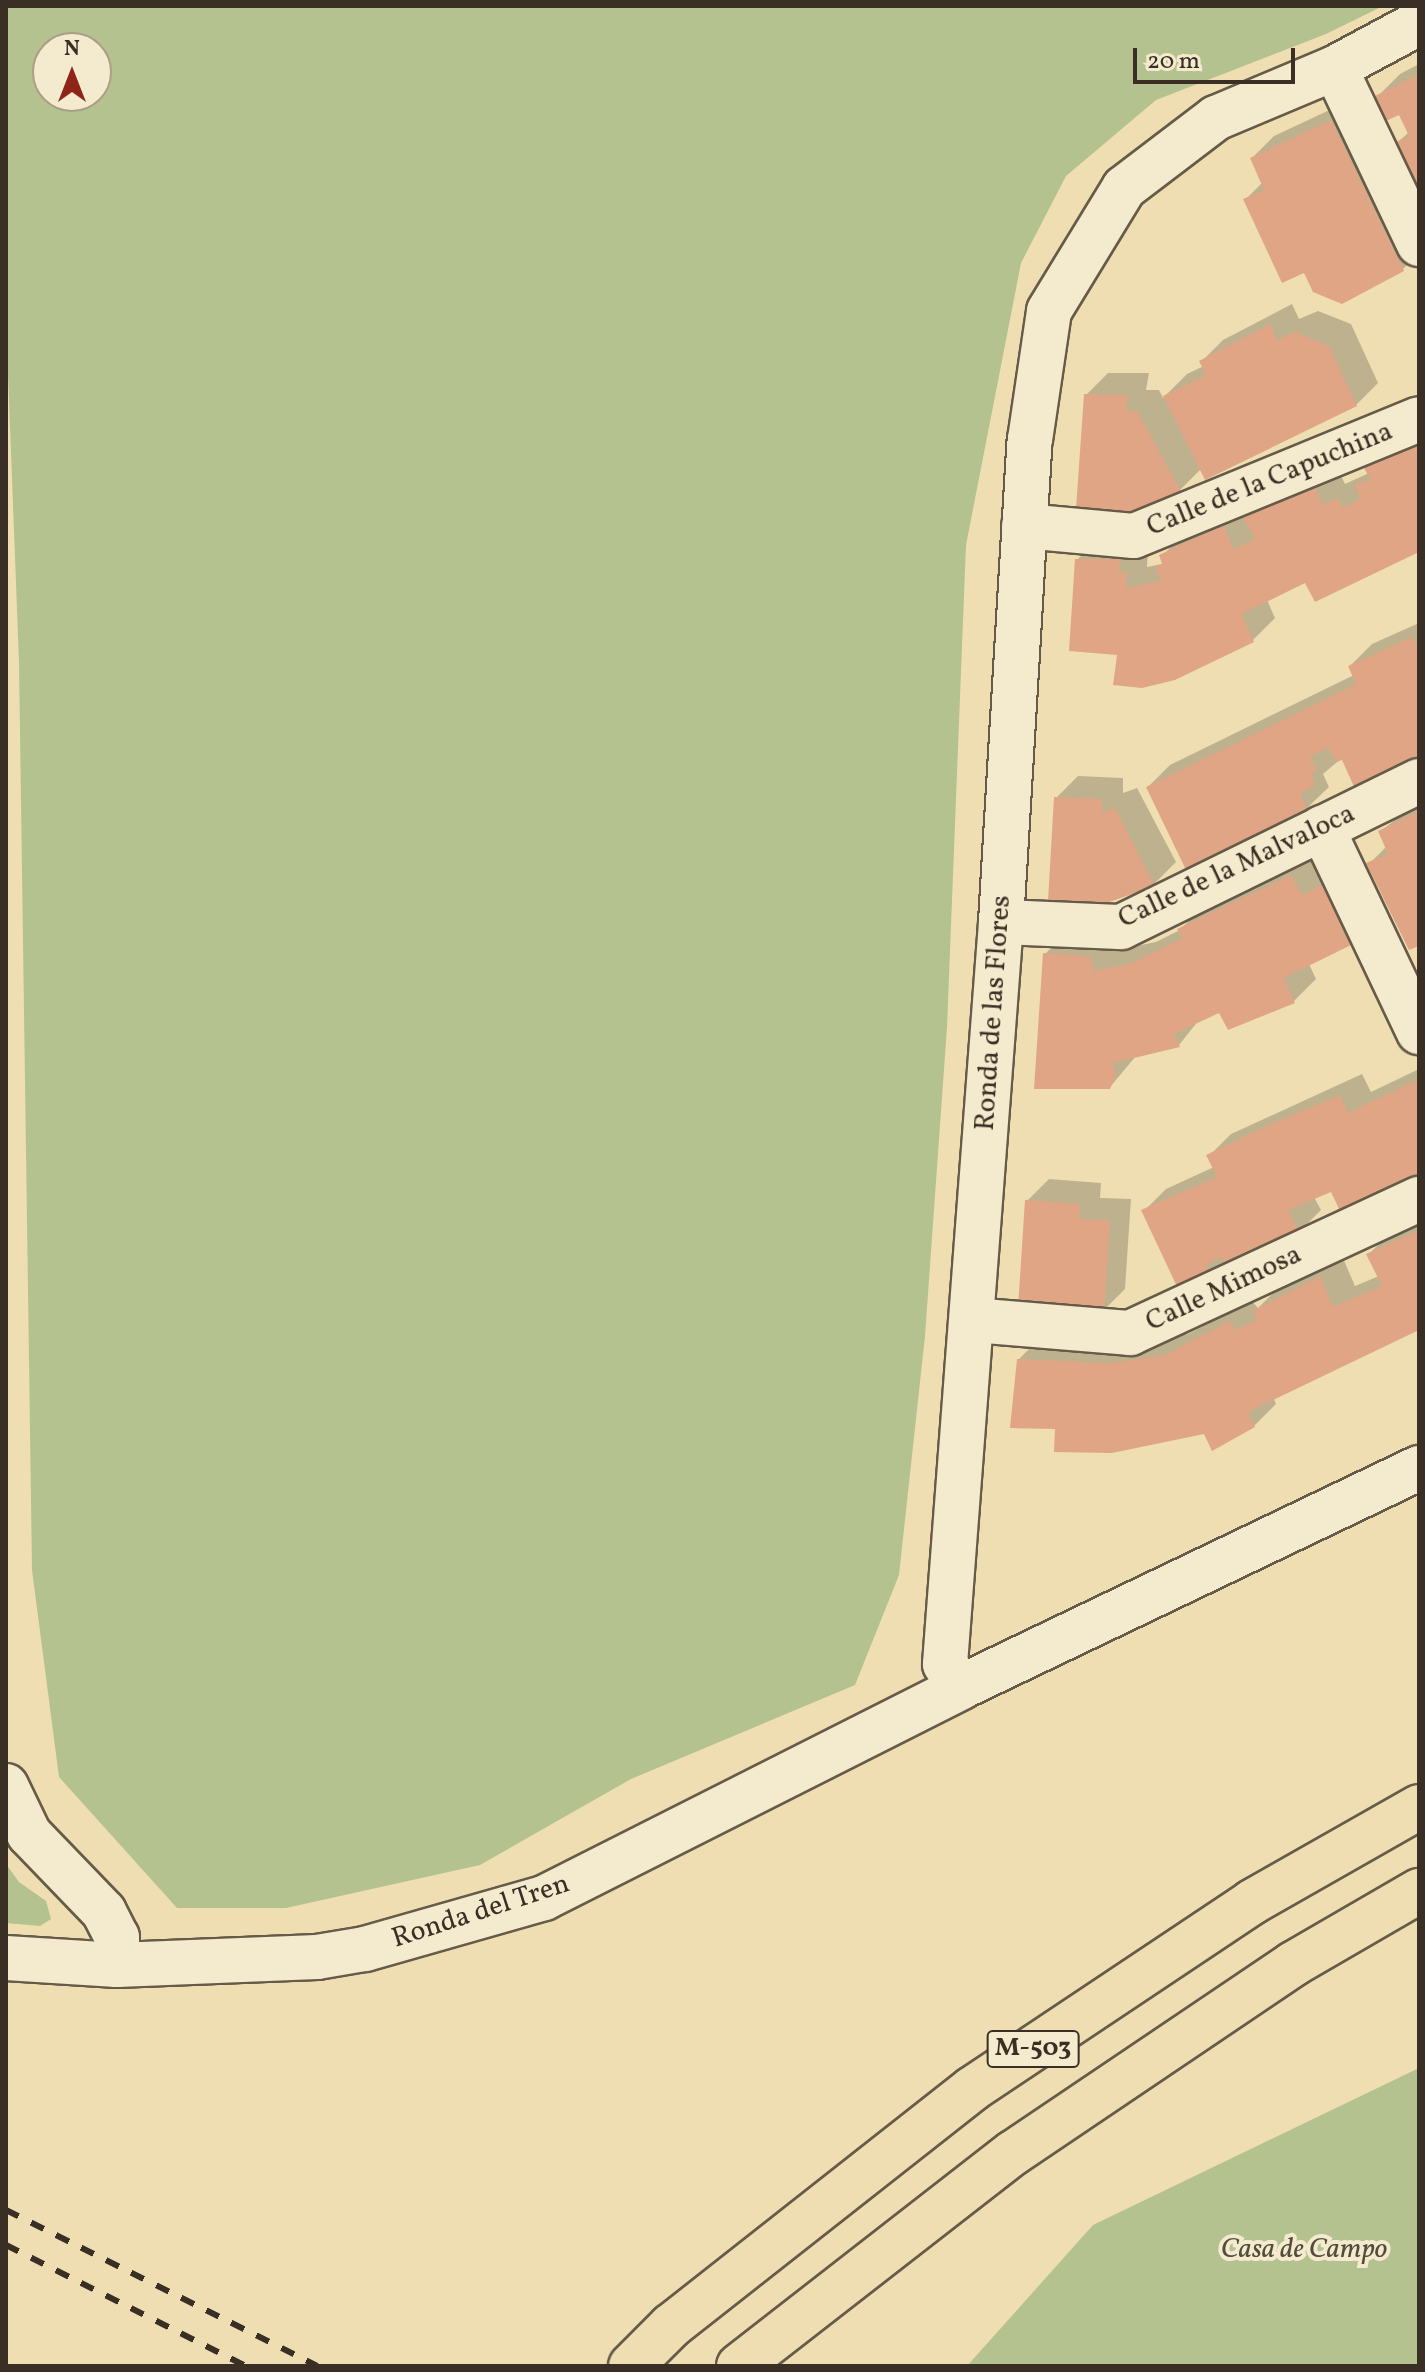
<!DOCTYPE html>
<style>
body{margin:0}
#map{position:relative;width:1425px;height:2372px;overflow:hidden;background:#eedeb2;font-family:Vollkorn,serif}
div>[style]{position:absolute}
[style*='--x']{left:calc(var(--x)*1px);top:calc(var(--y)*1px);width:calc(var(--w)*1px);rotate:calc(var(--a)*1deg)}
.green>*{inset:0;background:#b4c290}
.shadow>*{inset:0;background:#0003}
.building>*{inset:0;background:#e0a585}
.roads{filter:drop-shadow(2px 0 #665b48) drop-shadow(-2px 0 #665b48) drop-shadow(0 2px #665b48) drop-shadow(0 -2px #665b48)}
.minor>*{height:44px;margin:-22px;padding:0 22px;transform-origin:22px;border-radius:22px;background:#f4eacd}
.highway>*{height:44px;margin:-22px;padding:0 22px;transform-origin:22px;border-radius:22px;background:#eedeb2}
.rail>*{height:6px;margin-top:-3px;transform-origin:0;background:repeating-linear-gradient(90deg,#392f24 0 14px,transparent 0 28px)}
span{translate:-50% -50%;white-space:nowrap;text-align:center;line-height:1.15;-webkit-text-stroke:8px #f4eacd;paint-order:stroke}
.shield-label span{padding:2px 6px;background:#f4eacd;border:2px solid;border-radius:6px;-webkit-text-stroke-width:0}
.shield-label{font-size:26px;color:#392f24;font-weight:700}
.street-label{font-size:28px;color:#392f24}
.park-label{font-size:28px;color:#524c3a;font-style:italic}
.frame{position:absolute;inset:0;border:8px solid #392f24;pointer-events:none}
.north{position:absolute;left:32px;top:32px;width:80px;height:80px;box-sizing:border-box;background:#f4eacd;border:2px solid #a99f89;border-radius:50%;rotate:0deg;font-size:22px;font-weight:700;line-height:32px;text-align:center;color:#392f24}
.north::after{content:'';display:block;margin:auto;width:28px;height:36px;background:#8f2418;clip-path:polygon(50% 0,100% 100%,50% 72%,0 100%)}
.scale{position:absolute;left:1133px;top:48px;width:162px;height:36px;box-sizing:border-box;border:4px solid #392f24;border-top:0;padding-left:10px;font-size:24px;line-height:28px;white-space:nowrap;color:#392f24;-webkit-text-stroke:6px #f4eacd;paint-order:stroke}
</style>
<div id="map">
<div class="green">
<i style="clip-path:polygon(evenodd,6px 6px,1383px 6px,1326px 34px,1156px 100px,1066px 176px,1021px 263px,966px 545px,947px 1027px,925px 1336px,899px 1575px,855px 1685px,631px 1779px,480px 1865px,286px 1908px,177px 1908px,59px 1777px,32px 1570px,19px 662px,6px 322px,6px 6px,48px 48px,96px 48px,96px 96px,48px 96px,48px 48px)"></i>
<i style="clip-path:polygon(6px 1864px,19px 1882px,46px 1901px,51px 1919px,40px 1926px,6px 1923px)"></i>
<i style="clip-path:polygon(1419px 2068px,1419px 2366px,967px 2366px,1093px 2225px)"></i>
</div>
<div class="shadow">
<i style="clip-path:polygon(1419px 64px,1419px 187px,1398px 142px,1409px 132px,1400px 112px,1378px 96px,1400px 74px)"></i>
<i style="clip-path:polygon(1353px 99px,1419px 253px,1403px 269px,1341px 302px,1305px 270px,1245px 200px,1263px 182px,1252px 158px,1274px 136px)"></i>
<i style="clip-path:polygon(1292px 304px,1299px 319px,1318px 311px,1351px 324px,1378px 383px,1356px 405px,1202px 468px,1180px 490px,1130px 511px,1086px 395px,1108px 373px,1149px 373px,1146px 390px,1159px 390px,1163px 398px,1187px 374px,1204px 366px,1201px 362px,1223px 340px)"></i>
<i style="clip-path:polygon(1334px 461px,1345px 484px,1369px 473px,1419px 550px,1306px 580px,1267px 600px,1275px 618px,1253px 640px,1119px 653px,1077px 560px,1099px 538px,1148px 551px,1147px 567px,1162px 564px,1162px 556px,1184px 534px,1246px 504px,1249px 513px,1267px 495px)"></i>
<i style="clip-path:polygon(1419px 623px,1419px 757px,1343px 757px,1323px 774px,1329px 787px,1307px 808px,1148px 787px,1170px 765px,1354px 675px,1350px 666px,1372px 644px)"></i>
<i style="clip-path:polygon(1078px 776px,1123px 778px,1123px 793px,1137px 788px,1176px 862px,1154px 884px,1095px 905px,1056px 798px)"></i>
<i style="clip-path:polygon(1419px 801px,1419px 944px,1369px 864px,1387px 846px,1381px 831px)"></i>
<i style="clip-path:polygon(1313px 855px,1372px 921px,1350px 943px,1309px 964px,1316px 979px,1294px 1001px,1273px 1012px,1220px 1010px,1199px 1020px,1179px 1045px,1136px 1056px,1110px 1087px,1045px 954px,1067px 932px,1111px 934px,1116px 950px,1156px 942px,1180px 930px,1201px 908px)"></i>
<i style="clip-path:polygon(1419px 1069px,1419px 1173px,1342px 1210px,1332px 1190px,1314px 1197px,1321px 1210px,1299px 1232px,1226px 1261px,1212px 1275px,1144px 1211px,1166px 1189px,1214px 1167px,1209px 1156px,1231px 1134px,1362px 1074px,1371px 1092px)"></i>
<i style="clip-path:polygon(1049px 1179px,1101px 1183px,1100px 1198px,1131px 1199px,1125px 1289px,1103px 1311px,1027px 1201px)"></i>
<i style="clip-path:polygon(1419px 1219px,1419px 1328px,1273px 1397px,1276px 1404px,1254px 1426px,1205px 1432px,1057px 1427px,1018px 1360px,1029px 1349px,1071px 1350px,1083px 1339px,1134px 1342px,1188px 1334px,1252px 1301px,1258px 1308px,1277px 1289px,1342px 1256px,1355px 1286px,1379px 1276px,1369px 1254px,1391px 1232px)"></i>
</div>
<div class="building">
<i style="clip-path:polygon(1419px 74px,1419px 193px,1396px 142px,1409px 136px,1399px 115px,1386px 121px,1375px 96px)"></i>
<i style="clip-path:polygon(1331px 120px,1404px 271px,1342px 304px,1313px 292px,1304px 273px,1282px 283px,1243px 199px,1264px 190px,1250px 158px)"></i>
<i style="clip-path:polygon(1270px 324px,1277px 340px,1295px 332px,1329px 346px,1357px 406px,1205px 480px,1163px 396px,1206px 375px,1199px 361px)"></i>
<i style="clip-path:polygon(1084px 394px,1128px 395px,1126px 411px,1137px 411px,1181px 491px,1130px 513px,1076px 509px)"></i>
<i style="clip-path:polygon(1419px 432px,1419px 552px,1315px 602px,1305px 583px,1242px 614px,1254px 642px,1175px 680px,1142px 688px,1113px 685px,1117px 655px,1069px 651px,1075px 559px,1120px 559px,1119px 572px,1127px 572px,1126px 588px,1162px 581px,1155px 568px,1162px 564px,1159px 555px,1224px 525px,1233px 549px,1255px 539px,1243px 517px,1312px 481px,1323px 505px,1338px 498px,1343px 508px,1351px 504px,1360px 498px,1355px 484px,1371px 480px,1358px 458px)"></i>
<i style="clip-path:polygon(1412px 637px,1419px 649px,1419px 759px,1356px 791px,1342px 760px,1337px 762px,1328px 748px,1310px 756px,1317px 770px,1311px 773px,1315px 785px,1300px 794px,1308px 810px,1187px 872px,1146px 787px,1356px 684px,1348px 666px)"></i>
<i style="clip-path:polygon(1054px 797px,1102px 799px,1102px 813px,1115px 808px,1155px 886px,1095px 907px,1048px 901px)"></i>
<i style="clip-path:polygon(1419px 811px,1419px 946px,1409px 950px,1366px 863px,1388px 854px,1378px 831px)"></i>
<i style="clip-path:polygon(1291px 875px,1302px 895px,1323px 885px,1351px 945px,1284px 978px,1295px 1003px,1228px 1030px,1219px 1013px,1174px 1034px,1180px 1047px,1113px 1063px,1116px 1076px,1110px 1089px,1034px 1089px,1043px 953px,1090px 956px,1094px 971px,1132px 963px,1183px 938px,1177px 929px)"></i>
<i style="clip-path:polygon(1417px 1080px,1419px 1176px,1341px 1213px,1331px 1192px,1288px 1210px,1300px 1234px,1228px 1269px,1221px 1257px,1206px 1265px,1213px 1276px,1180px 1293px,1141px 1210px,1217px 1177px,1206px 1155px,1273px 1123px,1340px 1095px,1348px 1113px)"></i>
<i style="clip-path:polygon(1025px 1200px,1080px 1204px,1079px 1219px,1110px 1220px,1104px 1313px,1018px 1308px)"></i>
<i style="clip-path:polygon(1419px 1230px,1419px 1330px,1248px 1412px,1255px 1427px,1212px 1451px,1204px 1434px,1112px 1453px,1054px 1452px,1055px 1429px,1010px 1428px,1017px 1359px,1111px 1363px,1164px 1355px,1230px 1321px,1236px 1330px,1257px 1320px,1253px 1311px,1320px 1276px,1333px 1307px,1382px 1286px,1366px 1254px)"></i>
</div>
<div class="roads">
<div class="minor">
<i style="--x:1335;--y:68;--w:195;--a:64.5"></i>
<i style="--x:1024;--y:526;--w:110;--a:5.2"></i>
<i style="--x:1134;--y:536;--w:308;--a:-22.3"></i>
<i style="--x:1322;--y:828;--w:226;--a:64.6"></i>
<i style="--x:1001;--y:922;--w:120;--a:2.4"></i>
<i style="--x:1121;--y:927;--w:332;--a:-26.1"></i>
<i style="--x:972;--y:1320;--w:159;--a:4.7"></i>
<i style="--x:1130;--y:1333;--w:319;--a:-24.9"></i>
<i style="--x:961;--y:1687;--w:28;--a:-125"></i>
<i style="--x:945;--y:1664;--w:744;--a:-85.68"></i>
<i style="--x:1001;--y:922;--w:483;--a:-86.6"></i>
<i style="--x:1030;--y:440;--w:130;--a:-81.6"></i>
<i style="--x:1049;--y:311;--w:144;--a:-58.6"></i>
<i style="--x:1124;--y:188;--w:116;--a:-37.3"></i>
<i style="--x:1216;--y:118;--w:129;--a:-22.8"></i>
<i style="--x:1335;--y:68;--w:95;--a:-28.2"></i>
<i style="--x:6;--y:1786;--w:53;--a:64.4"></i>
<i style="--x:29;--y:1834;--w:108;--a:46.1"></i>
<i style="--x:104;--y:1912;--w:28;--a:63"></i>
<i style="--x:117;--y:1937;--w:28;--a:90"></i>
<i style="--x:6;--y:1958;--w:111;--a:3.6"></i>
<i style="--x:117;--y:1965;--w:200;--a:-2.3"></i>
<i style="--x:317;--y:1957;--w:49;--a:-9.5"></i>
<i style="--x:365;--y:1949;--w:186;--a:-15.9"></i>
<i style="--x:544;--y:1898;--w:467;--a:-26.8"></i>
<i style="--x:961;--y:1687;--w:508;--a:-25.56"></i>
</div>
<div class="highway">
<i style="--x:631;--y:2366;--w:57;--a:-45"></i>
<i style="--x:671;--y:2326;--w:383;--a:-38.2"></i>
<i style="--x:972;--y:2089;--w:337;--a:-33.7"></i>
<i style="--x:1252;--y:1902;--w:192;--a:-29.6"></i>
<i style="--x:739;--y:2366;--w:347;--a:-37.9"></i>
<i style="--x:1013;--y:2153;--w:338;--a:-34"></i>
<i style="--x:1293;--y:1964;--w:146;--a:-30.1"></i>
</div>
</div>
<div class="rail">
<i style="--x:6;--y:2210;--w:348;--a:26.6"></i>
<i style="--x:6;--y:2245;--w:269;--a:26.8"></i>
</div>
<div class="shield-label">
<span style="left:1033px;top:2049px">M-503</span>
</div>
<div class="street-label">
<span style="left:1270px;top:480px;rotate:-22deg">Calle de la Capuchina</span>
<span style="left:1237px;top:867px;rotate:-25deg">Calle de la Malvaloca</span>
<span style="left:994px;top:1013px;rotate:-86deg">Ronda de las Flores</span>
<span style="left:1224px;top:1289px;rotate:-25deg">Calle Mimosa</span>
<span style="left:481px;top:1912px;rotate:-18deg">Ronda del Tren</span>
</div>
<div class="park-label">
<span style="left:1304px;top:2250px">Casa de Campo</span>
</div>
<div class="frame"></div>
<div class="north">N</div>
<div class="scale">20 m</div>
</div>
